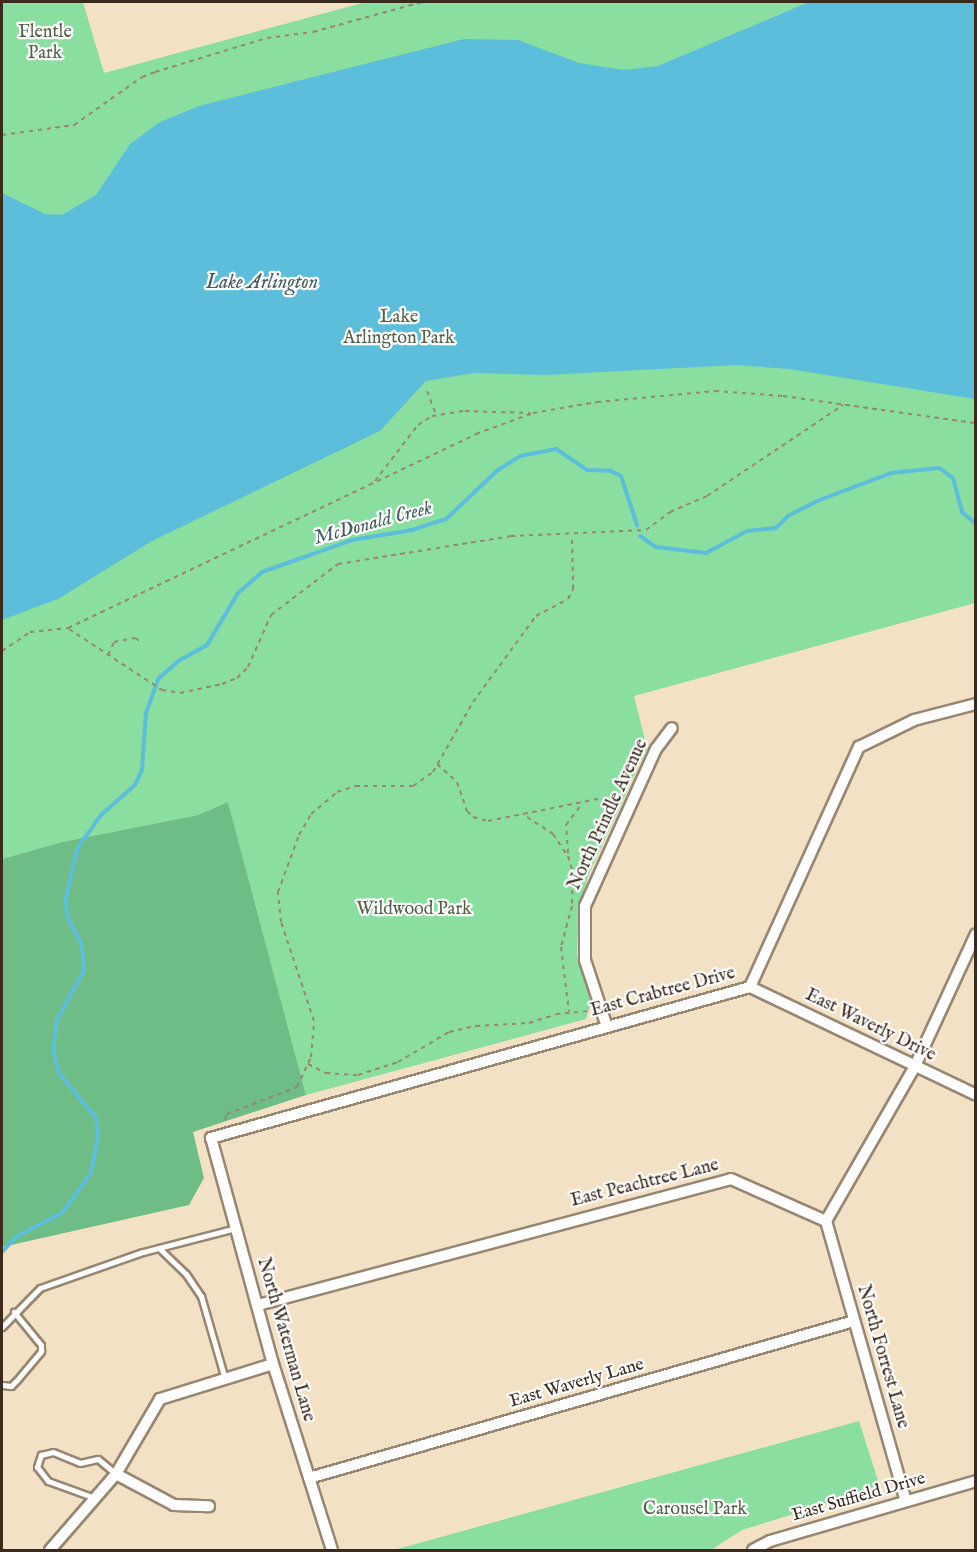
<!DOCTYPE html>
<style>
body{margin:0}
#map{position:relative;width:977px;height:1552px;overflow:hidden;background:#f3e1c5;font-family:"IM FELL English",serif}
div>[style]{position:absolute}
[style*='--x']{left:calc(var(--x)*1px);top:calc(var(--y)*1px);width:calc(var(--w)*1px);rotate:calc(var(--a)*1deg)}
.green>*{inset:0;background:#8adea0}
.forest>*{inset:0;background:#6fbd86}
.water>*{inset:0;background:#5cbeda}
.stream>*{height:4px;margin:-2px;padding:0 2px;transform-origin:2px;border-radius:2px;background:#5cbeda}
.path>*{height:2px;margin-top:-1px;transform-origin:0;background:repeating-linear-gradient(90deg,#978672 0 4.5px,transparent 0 9px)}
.roads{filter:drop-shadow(2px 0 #978672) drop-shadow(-2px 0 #978672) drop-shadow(0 2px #978672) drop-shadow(0 -2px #978672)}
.lane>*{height:5px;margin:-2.5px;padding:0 2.5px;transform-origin:2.5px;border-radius:2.5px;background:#fff}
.street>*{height:10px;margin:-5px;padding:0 5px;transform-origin:5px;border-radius:5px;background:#fff}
span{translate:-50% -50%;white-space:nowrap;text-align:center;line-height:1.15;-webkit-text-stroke:4.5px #fff;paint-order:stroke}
.park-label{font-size:18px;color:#536045}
.street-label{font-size:18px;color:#3b2a1e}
.water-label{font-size:20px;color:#475e60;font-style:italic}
.frame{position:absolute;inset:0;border:3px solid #3b2a1e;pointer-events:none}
</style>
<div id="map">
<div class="green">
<i style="clip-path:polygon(2px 2px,83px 2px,104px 73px,366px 2px,975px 2px,975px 603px,634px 696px,647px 748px,589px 874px,579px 905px,577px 953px,591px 1003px,586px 1019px,306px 1095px,228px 802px,198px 815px,62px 842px,2px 859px)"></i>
<i style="clip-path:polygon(859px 1421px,880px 1487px,742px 1530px,711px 1550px,394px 1550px)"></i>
</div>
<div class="forest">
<i style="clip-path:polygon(228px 802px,306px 1095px,193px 1132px,204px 1178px,189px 1205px,2px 1247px,2px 859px,62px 842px,198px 815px)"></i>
</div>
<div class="water">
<i style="clip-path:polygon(809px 2px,975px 2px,975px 399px,789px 369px,736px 365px,545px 375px,474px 373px,426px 381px,380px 431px,152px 541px,58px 599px,2px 620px,2px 193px,45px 214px,62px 215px,96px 195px,130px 144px,160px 122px,199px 106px,464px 39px,518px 40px,579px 63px,624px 70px,658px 66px)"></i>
</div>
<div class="stream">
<i style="--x:640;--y:536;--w:19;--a:35"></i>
<i style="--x:656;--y:547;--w:50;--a:6.8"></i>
<i style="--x:706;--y:553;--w:47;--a:-28.2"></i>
<i style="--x:747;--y:531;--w:29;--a:-6"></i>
<i style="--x:776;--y:528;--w:17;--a:-45"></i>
<i style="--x:788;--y:516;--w:33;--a:-27"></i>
<i style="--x:817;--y:501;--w:79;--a:-20.7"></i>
<i style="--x:891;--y:473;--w:48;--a:-5.9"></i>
<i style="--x:939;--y:468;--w:17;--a:36"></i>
<i style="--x:953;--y:478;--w:35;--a:75"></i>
<i style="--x:962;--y:512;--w:18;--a:41"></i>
<i style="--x:2;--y:1252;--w:21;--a:-47"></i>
<i style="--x:16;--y:1237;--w:53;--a:-28"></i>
<i style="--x:63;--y:1212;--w:48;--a:-54.3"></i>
<i style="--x:91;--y:1173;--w:38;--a:-79"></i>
<i style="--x:98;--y:1136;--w:18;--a:-96"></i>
<i style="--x:96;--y:1118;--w:58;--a:-129.4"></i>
<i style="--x:59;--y:1073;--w:25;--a:-104"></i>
<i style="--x:53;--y:1049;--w:29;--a:-82"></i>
<i style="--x:57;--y:1020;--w:57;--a:-61.6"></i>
<i style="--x:84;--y:970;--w:25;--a:-95"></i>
<i style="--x:82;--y:945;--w:32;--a:-118"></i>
<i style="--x:67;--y:917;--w:19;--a:-93"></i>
<i style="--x:66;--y:898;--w:50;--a:-77.3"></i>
<i style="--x:77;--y:849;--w:42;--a:-54.8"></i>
<i style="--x:101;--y:815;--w:45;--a:-41.4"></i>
<i style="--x:135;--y:785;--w:17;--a:-65"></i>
<i style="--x:142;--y:770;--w:57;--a:-86"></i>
<i style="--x:146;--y:713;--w:37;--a:-70"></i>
<i style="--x:159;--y:678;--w:28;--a:-41"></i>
<i style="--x:180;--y:660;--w:31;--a:-29"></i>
<i style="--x:207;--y:645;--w:61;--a:-59.2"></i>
<i style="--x:238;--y:593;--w:32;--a:-41"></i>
<i style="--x:262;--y:572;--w:96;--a:-19.6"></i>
<i style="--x:352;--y:540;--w:61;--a:-9.5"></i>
<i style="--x:412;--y:530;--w:36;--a:-18"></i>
<i style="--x:446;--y:519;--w:71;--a:-43.3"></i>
<i style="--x:498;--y:470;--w:26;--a:-32"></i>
<i style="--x:520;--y:456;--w:37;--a:-11"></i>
<i style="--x:556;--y:449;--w:37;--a:34"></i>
<i style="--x:587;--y:470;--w:24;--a:2"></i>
<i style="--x:611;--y:471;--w:11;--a:27"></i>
<i style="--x:621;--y:476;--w:52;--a:71.9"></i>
</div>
<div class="path">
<i style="--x:2;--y:135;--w:73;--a:-7.9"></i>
<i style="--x:74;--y:125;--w:83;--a:-35.2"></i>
<i style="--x:142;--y:77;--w:14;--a:-21"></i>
<i style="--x:155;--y:72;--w:117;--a:-16.9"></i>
<i style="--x:267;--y:38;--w:46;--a:-7.4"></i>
<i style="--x:313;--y:32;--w:113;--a:-15.4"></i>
<i style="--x:427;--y:391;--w:26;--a:69"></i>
<i style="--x:375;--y:481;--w:71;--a:-52.5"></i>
<i style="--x:418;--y:425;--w:17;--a:-33"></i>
<i style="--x:432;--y:416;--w:33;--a:-9"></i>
<i style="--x:465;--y:411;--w:65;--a:1.8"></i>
<i style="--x:69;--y:629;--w:111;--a:33.3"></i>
<i style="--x:162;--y:690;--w:18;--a:9"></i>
<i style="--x:180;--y:693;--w:43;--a:-12.1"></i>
<i style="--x:222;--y:684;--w:16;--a:-22"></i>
<i style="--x:237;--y:678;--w:16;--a:-45"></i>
<i style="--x:248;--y:667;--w:57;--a:-66.1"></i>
<i style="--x:271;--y:615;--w:84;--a:-37.3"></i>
<i style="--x:338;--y:564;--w:175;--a:-9.2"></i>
<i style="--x:511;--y:536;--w:135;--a:-2.5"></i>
<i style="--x:646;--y:530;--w:30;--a:-37"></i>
<i style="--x:670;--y:512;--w:40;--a:-23.4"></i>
<i style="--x:707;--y:496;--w:164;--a:-33.8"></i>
<i style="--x:2;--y:651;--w:34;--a:-34"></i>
<i style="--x:30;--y:632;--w:38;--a:-6"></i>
<i style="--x:68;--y:628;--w:452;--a:-25.4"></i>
<i style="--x:476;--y:434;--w:61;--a:-20.2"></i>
<i style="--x:533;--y:413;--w:65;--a:-9.8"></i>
<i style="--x:597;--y:402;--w:119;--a:-5.3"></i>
<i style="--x:715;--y:391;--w:68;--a:4.2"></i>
<i style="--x:783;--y:396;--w:195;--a:8"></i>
<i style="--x:108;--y:655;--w:14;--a:-65"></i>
<i style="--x:114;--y:642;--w:21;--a:-11"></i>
<i style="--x:135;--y:638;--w:6;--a:31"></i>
<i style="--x:437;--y:764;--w:27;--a:42"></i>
<i style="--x:457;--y:782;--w:31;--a:71"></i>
<i style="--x:467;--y:811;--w:8;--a:45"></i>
<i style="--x:473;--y:817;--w:16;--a:15"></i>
<i style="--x:488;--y:821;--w:137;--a:-11.4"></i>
<i style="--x:527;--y:817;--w:31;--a:33"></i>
<i style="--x:553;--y:834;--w:27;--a:56"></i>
<i style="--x:568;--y:856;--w:17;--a:73"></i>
<i style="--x:573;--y:872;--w:34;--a:92"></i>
<i style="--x:572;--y:906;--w:42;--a:105"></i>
<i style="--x:561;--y:947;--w:65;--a:83"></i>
<i style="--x:568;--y:853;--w:28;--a:-94"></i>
<i style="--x:566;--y:825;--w:26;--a:-53"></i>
<i style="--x:308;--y:1064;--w:20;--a:27"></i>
<i style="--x:326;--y:1073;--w:32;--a:4"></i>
<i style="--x:358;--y:1075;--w:42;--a:-18"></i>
<i style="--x:398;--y:1062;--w:59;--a:-30.5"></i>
<i style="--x:449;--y:1032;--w:28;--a:-13"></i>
<i style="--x:476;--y:1026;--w:53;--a:-3.2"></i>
<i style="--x:529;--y:1023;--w:28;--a:-18"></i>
<i style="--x:556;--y:1014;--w:33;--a:-5"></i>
<i style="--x:225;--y:1120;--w:6;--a:-72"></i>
<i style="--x:227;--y:1114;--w:75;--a:-21.1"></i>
<i style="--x:297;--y:1087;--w:33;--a:-65"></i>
<i style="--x:311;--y:1057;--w:36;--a:-85"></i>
<i style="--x:314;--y:1021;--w:104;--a:-108.4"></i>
<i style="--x:281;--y:922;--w:30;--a:-96"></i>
<i style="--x:278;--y:892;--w:61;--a:-69.8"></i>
<i style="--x:299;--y:835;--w:24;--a:-60"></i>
<i style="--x:311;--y:814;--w:34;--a:-40"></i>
<i style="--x:337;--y:792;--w:19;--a:-18"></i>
<i style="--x:355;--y:786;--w:58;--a:0"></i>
<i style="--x:413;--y:786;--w:24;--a:-35"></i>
<i style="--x:433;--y:772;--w:81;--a:-60.3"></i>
<i style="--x:473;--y:702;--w:107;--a:-53.8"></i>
<i style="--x:536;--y:616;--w:36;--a:-28"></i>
<i style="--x:568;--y:599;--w:11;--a:-63"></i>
<i style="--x:573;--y:589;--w:53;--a:-91.1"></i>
</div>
<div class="roads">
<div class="lane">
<i style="--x:159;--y:1248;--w:37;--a:44"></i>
<i style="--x:186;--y:1274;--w:27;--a:56"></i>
<i style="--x:201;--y:1296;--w:86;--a:73.9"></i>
<i style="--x:2;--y:1327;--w:54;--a:-45.7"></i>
<i style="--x:40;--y:1288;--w:109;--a:-19.3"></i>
<i style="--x:143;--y:1252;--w:96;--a:-14.5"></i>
<i style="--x:2;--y:1385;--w:9;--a:6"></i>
<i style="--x:11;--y:1386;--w:8;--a:-45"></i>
<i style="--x:17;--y:1380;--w:38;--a:-50"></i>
<i style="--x:41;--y:1351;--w:6;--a:-90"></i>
<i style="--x:41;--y:1345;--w:43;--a:-129.3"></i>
<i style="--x:95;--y:1498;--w:50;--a:-160.1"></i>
<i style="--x:48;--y:1481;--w:18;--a:-128"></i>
<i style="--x:37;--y:1467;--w:13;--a:-72"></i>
<i style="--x:41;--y:1455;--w:12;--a:-14"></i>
<i style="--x:53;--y:1452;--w:29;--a:22"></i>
<i style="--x:80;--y:1463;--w:18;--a:-13"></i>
<i style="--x:98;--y:1459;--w:23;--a:40"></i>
</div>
<div class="street">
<i style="--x:750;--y:987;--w:250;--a:25.5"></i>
<i style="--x:606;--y:1024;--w:67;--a:-108.2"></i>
<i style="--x:585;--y:960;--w:54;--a:-90"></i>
<i style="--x:585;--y:906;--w:172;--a:-65.7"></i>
<i style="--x:656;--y:749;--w:26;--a:-53"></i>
<i style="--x:826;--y:1221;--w:291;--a:74.1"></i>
<i style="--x:258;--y:1305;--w:489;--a:-14.9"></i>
<i style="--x:731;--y:1179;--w:104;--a:23.9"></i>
<i style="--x:826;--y:1221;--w:179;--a:-60.1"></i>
<i style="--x:915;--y:1066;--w:145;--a:-65.2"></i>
<i style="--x:116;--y:1474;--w:66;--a:28.1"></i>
<i style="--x:174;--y:1505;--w:35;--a:2"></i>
<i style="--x:309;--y:1478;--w:567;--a:-16.07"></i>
<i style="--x:50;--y:1550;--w:101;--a:-49"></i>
<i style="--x:116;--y:1474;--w:87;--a:-59.6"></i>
<i style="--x:160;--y:1399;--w:118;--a:-17.2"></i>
<i style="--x:332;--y:1550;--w:195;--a:-107.6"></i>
<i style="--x:273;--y:1364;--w:234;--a:-105.3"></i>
<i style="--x:211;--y:1138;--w:560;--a:-15.65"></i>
<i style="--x:750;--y:987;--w:264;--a:-65.6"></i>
<i style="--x:859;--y:747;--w:61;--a:-26.1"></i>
<i style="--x:914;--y:720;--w:64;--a:-14.5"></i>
<i style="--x:753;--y:1550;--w:19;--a:-28"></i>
<i style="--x:770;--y:1541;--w:215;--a:-16.2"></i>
</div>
</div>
<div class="park-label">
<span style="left:45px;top:44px">Flentle<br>Park</span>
<span style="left:399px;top:329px">Lake<br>Arlington Park</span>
<span style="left:414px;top:910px">Wildwood Park</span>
<span style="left:695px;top:1510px">Carousel Park</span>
</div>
<div class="street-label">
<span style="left:609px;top:815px;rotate:-65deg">North Prindle Avenue</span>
<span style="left:663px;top:993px;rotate:-15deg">East Crabtree Drive</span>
<span style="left:870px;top:1026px;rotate:26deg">East Waverly Drive</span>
<span style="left:645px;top:1184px;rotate:-14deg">East Peachtree Lane</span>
<span style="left:285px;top:1340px;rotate:74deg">North Waterman Lane</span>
<span style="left:882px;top:1357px;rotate:74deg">North Forrest Lane</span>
<span style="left:577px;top:1384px;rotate:-16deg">East Waverly Lane</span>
<span style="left:859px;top:1498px;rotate:-16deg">East Suffield Drive</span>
</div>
<div class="water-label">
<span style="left:262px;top:282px">Lake Arlington</span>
<span style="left:373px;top:523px;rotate:-15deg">McDonald Creek</span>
</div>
<div class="frame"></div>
</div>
